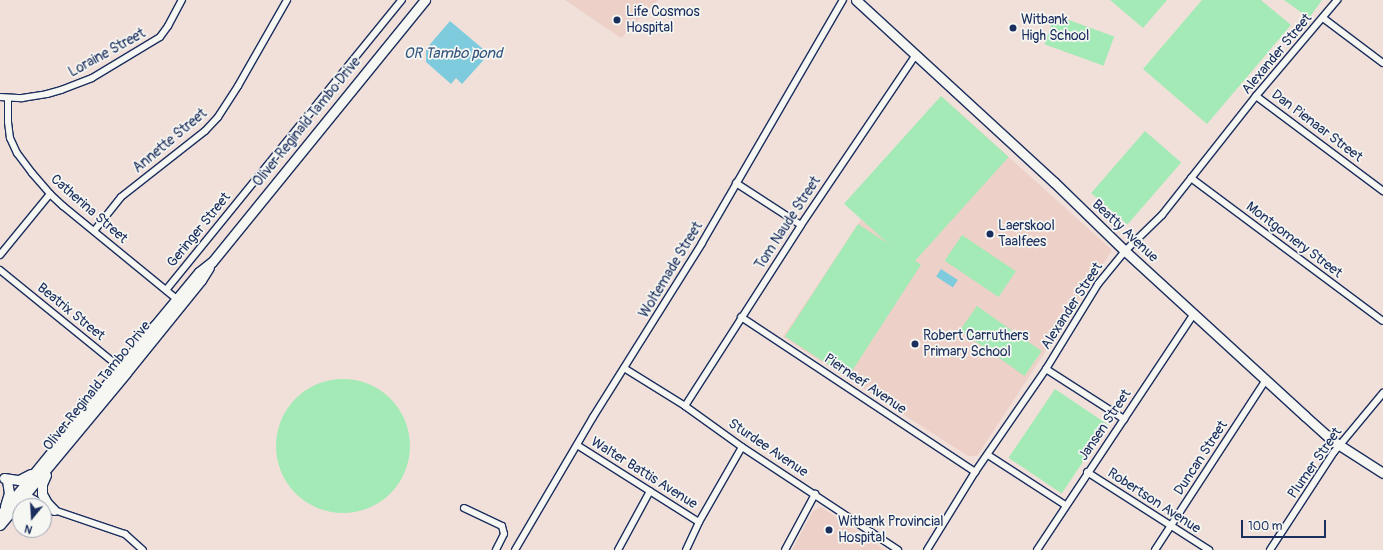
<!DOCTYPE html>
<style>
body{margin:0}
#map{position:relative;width:1383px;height:550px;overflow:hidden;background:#f1e0d9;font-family:Pangolin,sans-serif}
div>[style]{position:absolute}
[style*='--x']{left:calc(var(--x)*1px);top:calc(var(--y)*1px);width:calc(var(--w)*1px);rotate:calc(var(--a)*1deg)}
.built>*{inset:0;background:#edd0c7}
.green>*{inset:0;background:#a4eab6;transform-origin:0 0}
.round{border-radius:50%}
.water>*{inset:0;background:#7dcbdc;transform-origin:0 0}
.roads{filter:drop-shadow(1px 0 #1b2f5e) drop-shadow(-1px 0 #1b2f5e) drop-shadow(0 1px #1b2f5e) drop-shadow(0 -1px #1b2f5e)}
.street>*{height:6px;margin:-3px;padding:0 3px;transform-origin:3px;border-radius:3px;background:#f6f6f2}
.secondary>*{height:9px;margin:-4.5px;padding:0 4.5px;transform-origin:4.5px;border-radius:4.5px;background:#f6f6f2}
.dots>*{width:11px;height:11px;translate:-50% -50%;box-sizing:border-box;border:2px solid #f6f6f2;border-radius:50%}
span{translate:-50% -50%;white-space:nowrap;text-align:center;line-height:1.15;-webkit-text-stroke:3.5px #f6f6f2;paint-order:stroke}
.poi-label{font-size:14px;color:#1b2f5e}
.left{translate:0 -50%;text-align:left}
.street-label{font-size:14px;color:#1b2f5e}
.water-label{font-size:15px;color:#34567e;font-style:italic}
.north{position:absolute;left:12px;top:498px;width:40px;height:40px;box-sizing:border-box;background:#f6f6f2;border:1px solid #9ea6b7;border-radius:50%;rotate:198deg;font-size:11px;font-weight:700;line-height:16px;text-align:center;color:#1b2f5e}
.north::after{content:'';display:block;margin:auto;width:14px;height:18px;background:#1b2f5e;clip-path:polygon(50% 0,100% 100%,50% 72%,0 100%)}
.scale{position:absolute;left:1241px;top:520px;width:85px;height:18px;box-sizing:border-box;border:2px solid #1b2f5e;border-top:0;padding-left:5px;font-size:12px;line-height:14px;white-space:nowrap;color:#1b2f5e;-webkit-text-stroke:3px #f6f6f2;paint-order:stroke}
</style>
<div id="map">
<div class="built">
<i style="clip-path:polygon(565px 0,658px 0,621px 38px)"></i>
<i style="clip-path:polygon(941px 96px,1112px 250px,977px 456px,968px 456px,783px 337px,862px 218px)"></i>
<i style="clip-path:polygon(821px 507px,885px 550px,792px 550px,813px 511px)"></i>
</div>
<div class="green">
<i style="clip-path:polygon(1110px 0,1167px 0,1143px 28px)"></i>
<i style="clip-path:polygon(1202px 0,1261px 0,1291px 25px,1207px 124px,1143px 69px)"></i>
<i style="clip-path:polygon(1284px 0,1322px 0,1309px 18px)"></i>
<i style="left:1055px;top:15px;width:63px;height:31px;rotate:20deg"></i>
<i style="left:941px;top:96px;width:91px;height:145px;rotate:42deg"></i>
<i style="left:1145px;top:131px;width:48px;height:82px;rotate:41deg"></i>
<i style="left:858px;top:224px;width:75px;height:134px;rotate:33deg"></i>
<i style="left:962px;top:235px;width:65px;height:31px;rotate:34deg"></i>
<i style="left:977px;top:306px;width:79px;height:30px;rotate:35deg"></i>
<i class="round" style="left:276px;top:379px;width:134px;height:134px"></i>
<i style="left:1055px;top:389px;width:64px;height:83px;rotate:34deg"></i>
</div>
<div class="water">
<i style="clip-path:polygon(450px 21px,489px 54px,462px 84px,456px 78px,451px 84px,426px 62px,426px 49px)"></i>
<i style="left:941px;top:269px;width:20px;height:9px;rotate:33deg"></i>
</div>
<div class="roads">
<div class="street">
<i style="--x:1323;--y:18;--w:75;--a:36.9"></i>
<i style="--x:1256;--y:96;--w:159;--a:36.8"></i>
<i style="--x:0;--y:97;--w:22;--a:3"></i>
<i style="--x:22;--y:98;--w:25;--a:-9"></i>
<i style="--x:47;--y:94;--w:15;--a:-16"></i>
<i style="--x:61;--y:90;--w:33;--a:-21"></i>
<i style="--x:92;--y:78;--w:79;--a:-31.1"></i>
<i style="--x:160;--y:37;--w:14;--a:-54"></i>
<i style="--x:168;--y:26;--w:30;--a:-62"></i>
<i style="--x:8;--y:98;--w:24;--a:90"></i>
<i style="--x:8;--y:122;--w:16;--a:83"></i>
<i style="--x:10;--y:138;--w:17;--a:65"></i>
<i style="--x:17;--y:153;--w:25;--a:53"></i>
<i style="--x:32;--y:173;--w:28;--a:49"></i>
<i style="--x:50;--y:194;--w:18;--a:43"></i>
<i style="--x:63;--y:206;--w:149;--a:39.3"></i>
<i style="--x:1191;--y:178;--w:239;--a:36.7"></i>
<i style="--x:736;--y:183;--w:77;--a:32.9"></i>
<i style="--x:94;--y:231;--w:43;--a:-51.5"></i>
<i style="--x:121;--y:197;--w:107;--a:-38.2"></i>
<i style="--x:205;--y:131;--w:19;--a:-47"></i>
<i style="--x:218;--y:117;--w:37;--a:-57"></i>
<i style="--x:238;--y:86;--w:99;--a:-60.3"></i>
<i style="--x:0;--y:255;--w:79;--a:-50.7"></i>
<i style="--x:0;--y:270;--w:157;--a:39.1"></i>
<i style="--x:166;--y:290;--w:374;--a:-50.9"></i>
<i style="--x:741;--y:317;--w:281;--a:33.5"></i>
<i style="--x:624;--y:368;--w:72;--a:31.9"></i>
<i style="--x:685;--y:406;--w:70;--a:35.7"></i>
<i style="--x:742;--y:447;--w:187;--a:33.4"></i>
<i style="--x:1046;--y:369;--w:93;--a:32.7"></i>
<i style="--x:685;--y:406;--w:215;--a:-57.3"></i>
<i style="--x:801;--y:225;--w:204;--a:-56"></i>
<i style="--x:577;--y:445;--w:144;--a:32.3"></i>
<i style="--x:988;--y:455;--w:92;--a:33"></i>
<i style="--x:1087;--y:472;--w:145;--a:32.6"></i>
<i style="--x:23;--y:493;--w:35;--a:29"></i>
<i style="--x:54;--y:510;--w:75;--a:18.7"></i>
<i style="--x:125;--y:534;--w:24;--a:42"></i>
<i style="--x:464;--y:508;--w:42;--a:25.3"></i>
<i style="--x:502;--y:526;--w:8;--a:76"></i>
<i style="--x:504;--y:534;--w:18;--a:117"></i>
<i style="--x:515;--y:550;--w:154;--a:-59.6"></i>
<i style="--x:593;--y:417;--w:205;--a:-57.9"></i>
<i style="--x:702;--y:243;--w:281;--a:-59.9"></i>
<i style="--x:618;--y:550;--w:67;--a:-61.5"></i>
<i style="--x:686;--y:550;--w:31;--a:-65"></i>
<i style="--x:699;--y:522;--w:86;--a:-60.2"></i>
<i style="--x:785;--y:550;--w:64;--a:-61.8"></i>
<i style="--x:927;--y:550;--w:92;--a:-58.4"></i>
<i style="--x:975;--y:472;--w:125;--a:-55.4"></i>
<i style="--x:1046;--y:369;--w:100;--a:-58.5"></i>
<i style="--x:1098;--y:284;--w:43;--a:-50.7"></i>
<i style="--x:1125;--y:251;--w:52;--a:-44.2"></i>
<i style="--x:1162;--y:215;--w:152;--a:-51.7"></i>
<i style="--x:1256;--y:96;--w:126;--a:-49.8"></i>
<i style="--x:1037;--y:550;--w:283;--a:-56.4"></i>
<i style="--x:1155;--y:550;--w:203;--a:-56.9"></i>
<i style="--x:1270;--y:550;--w:117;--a:-56.9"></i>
<i style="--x:1334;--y:452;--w:77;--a:-50.3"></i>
</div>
<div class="secondary">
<i style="--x:856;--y:0;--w:269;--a:42.6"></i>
<i style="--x:1054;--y:182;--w:99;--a:44.2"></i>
<i style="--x:1125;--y:251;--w:244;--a:42.5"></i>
<i style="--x:1305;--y:416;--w:38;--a:42"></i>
<i style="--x:1333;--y:441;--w:59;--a:32.6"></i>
<i style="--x:46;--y:475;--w:10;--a:114"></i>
<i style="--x:42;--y:484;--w:10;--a:90"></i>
<i style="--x:42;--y:494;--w:10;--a:61"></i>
<i style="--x:47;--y:503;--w:10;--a:45"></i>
<i style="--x:4;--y:478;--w:15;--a:8"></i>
<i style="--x:19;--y:480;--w:13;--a:-27"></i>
<i style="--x:5;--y:506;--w:14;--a:-73"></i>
<i style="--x:9;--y:493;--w:12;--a:-99"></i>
<i style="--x:0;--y:515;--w:245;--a:-50.8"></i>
<i style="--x:155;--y:325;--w:69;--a:-50.3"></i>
<i style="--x:199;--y:272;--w:16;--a:-38"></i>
<i style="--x:212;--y:262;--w:338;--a:-50.9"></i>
<i style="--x:0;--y:525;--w:197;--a:-50.3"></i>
<i style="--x:126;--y:373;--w:119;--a:-51.1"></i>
<i style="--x:201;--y:280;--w:15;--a:-58"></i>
</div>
</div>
<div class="dots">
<i style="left:617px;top:20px;background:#1b2f5e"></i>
<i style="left:1013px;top:28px;background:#1b2f5e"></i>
<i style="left:990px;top:234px;background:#1b2f5e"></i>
<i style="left:915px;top:344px;background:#1b2f5e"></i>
<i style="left:829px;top:530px;background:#1b2f5e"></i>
</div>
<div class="poi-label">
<span class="left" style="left:626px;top:20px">Life Cosmos<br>Hospital</span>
<span class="left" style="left:1021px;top:28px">Witbank<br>High School</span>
<span class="left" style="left:998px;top:234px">Laerskool<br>Taalfees</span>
<span class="left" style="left:923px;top:344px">Robert Carruthers<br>Primary School</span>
<span class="left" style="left:838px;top:530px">Witbank Provincial<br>Hospital</span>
</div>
<div class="street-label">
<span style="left:107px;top:53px;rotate:-29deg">Loraine Street</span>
<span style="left:1277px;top:54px;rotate:-50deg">Alexander Street</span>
<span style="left:307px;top:122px;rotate:-51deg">Oliver Reginald Tambo Drive</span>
<span style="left:1317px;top:126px;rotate:37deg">Dan Pienaar Street</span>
<span style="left:170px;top:141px;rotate:-40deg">Annette Street</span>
<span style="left:89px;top:209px;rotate:41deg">Catherina Street</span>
<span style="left:788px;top:223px;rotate:-57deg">Tom Naude Street</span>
<span style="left:199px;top:230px;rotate:-51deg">Geringer Street</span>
<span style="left:1125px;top:231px;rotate:43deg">Beatty Avenue</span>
<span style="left:1294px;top:240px;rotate:37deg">Montgomery Street</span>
<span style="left:671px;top:270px;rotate:-59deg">Woltemade Street</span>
<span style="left:1072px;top:306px;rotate:-57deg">Alexander Street</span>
<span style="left:71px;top:312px;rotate:39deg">Beatrix Street</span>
<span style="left:865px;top:384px;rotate:34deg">Pierneef Avenue</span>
<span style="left:97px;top:386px;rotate:-51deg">Oliver Reginald Tambo Drive</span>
<span style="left:1105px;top:425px;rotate:-56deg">Jansen Street</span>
<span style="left:768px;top:448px;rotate:34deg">Sturdee Avenue</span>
<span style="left:1201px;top:458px;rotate:-57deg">Duncan Street</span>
<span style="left:1315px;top:463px;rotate:-55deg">Plumer Street</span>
<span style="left:644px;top:473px;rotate:32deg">Walter Battis Avenue</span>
<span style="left:1154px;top:501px;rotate:33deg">Robertson Avenue</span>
</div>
<div class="water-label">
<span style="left:453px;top:54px">OR Tambo pond</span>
</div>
<div class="north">N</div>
<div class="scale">100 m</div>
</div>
